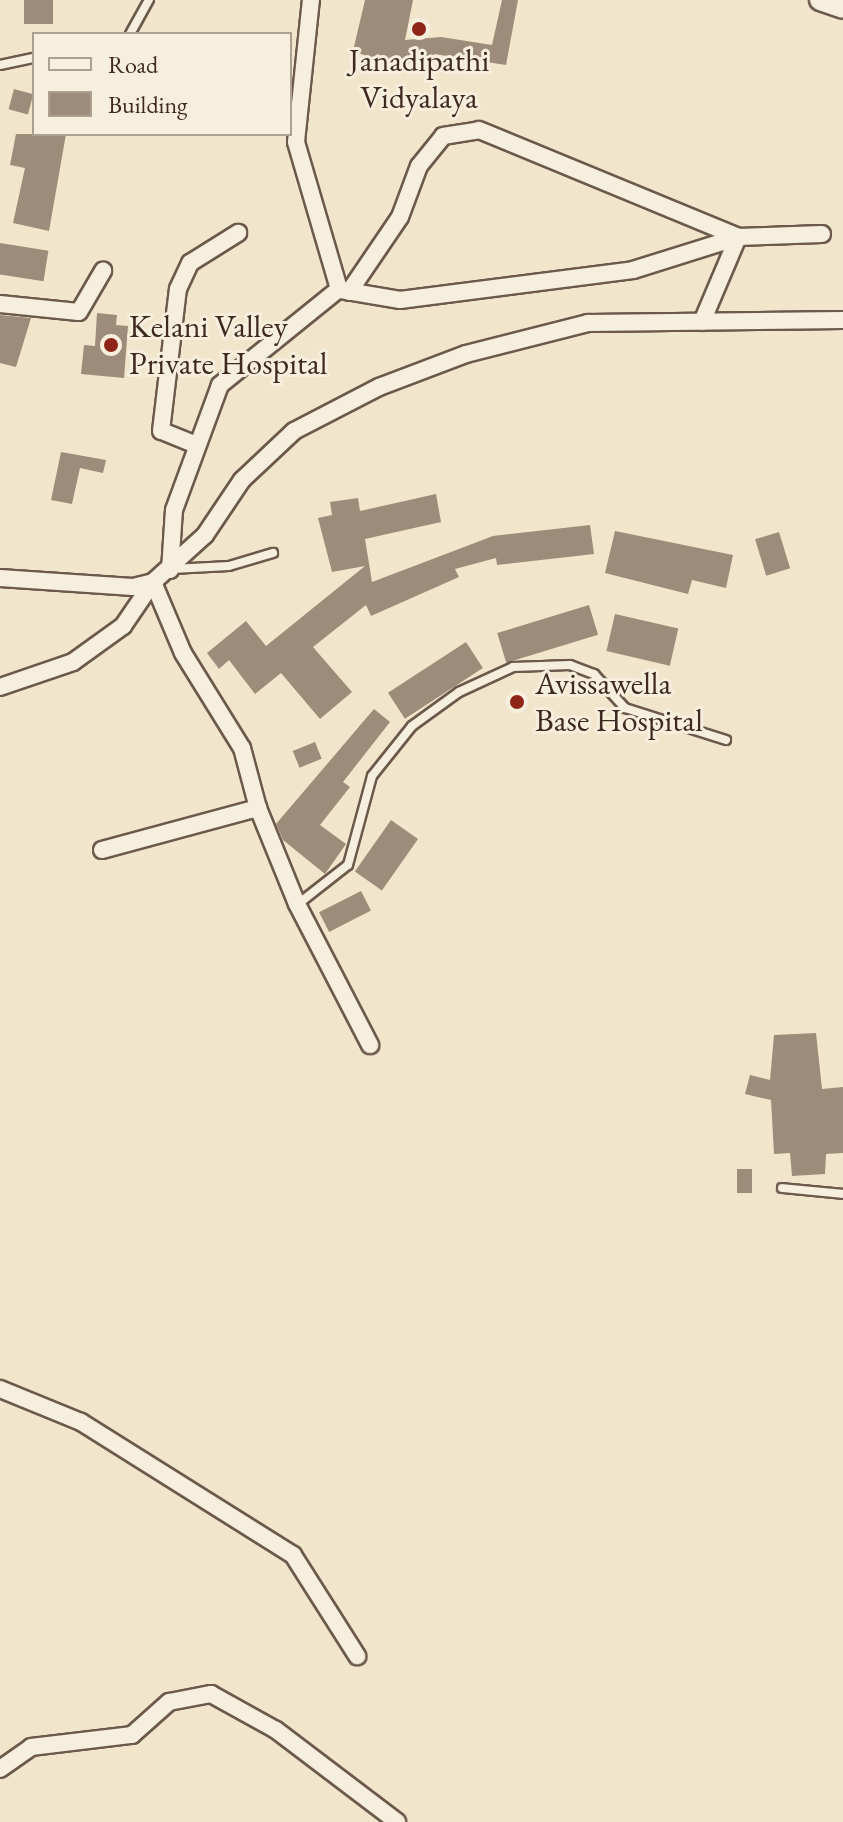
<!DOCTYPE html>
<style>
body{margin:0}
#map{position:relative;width:843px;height:1822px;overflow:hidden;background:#f1e6cb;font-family:"EB Garamond",serif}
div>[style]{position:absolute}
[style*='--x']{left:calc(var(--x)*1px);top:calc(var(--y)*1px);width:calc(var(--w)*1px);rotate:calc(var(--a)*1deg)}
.building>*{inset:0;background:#9c8c79;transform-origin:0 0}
.roads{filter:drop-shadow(2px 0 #6c594b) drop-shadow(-2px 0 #6c594b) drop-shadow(0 2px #6c594b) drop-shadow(0 -2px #6c594b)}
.service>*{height:8px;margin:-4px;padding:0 4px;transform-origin:4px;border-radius:4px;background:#f6efdd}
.minor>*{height:16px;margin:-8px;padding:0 8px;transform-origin:8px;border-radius:8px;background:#f6efdd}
.tertiary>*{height:20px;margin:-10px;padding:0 10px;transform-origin:10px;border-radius:10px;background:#f6efdd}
.dots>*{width:22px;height:22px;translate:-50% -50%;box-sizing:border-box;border:4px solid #f6efdd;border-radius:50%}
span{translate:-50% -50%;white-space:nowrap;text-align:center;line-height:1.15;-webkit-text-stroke:6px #f6efdd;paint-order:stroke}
.poi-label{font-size:32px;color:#3f2a20}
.left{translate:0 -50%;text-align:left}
.legend{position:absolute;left:32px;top:32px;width:260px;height:104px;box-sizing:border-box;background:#f6efdd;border:2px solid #ada091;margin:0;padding:10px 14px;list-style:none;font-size:24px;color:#3f2a20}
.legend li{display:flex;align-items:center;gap:16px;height:40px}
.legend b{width:40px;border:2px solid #ada091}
</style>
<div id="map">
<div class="building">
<i style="left:24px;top:0;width:29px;height:24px"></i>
<i style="clip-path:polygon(365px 0,413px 0,405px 40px,441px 37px,492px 45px,502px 0,518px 0,506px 65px,434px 54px,433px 62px,386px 63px,353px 51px)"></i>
<i style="left:14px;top:89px;width:20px;height:21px;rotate:15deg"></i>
<i style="clip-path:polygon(16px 134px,66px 134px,49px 231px,13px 223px,25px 168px,10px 165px)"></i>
<i style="left:0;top:243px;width:49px;height:31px;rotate:9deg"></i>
<i style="clip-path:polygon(97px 313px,117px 315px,116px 325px,128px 326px,124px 378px,81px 374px,84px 345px,95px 346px)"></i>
<i style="clip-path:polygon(0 315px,31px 318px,16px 367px,0 363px)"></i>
<i style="clip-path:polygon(61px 452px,106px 460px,103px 473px,80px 468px,72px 504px,51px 500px)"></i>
<i style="clip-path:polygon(436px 494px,441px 522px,365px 539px,372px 582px,493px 536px,590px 525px,594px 554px,497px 565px,496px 558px,455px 569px,459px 577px,371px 616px,366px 605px,313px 647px,352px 692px,320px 719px,281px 673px,255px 694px,229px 660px,219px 669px,207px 653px,246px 621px,266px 646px,365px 566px,332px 572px,318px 518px,332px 515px,330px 502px,358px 498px,360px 511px)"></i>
<i style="clip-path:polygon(615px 531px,733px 555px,726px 588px,692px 580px,688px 594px,605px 573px)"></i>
<i style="left:779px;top:532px;width:38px;height:25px;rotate:73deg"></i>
<i style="left:589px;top:605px;width:31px;height:96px;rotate:73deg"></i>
<i style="left:615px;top:614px;width:65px;height:38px;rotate:13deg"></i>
<i style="left:466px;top:642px;width:31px;height:93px;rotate:57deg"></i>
<i style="clip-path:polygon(374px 709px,390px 722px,343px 782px,350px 787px,320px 825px,346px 844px,325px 874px,283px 840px,276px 824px)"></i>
<i style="left:315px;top:742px;width:18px;height:24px;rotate:68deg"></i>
<i style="left:391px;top:820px;width:33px;height:63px;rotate:35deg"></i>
<i style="left:361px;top:891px;width:22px;height:47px;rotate:63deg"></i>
<i style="clip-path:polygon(816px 1033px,822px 1089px,843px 1087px,843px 1153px,826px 1154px,825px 1174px,792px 1176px,790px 1153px,774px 1154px,771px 1100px,745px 1094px,750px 1075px,770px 1080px,774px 1035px)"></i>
<i style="left:737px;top:1169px;width:15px;height:24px"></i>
</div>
<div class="roads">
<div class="service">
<i style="--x:130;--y:34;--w:39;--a:-61"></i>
<i style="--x:0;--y:65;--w:35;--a:-12"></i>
<i style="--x:172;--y:569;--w:57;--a:-3"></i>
<i style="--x:229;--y:566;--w:46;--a:-16.5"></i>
<i style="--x:298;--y:904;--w:63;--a:-38"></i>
<i style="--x:348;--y:865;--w:92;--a:-74.9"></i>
<i style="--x:372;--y:776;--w:64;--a:-51.3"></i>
<i style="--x:412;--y:726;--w:58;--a:-35.9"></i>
<i style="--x:459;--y:692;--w:60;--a:-24.8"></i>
<i style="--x:513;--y:667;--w:57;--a:-2"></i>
<i style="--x:570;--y:665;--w:26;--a:21"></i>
<i style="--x:594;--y:674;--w:46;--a:47.6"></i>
<i style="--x:625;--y:708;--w:106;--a:17.6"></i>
<i style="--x:782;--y:1188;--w:61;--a:5.6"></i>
</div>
<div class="minor">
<i style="--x:341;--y:290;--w:60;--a:9.6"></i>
<i style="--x:400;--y:300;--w:235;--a:-7.3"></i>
<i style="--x:633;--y:270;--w:110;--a:-17.4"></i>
<i style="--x:738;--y:237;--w:84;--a:-2"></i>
<i style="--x:349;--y:292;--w:91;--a:-55.8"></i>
<i style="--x:400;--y:217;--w:54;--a:-69.6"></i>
<i style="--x:419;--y:166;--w:38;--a:-51"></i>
<i style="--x:443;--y:136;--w:36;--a:-9"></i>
<i style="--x:479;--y:130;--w:280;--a:22.4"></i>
<i style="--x:738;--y:237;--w:92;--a:113"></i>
<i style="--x:0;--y:304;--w:79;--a:5.8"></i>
<i style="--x:79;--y:312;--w:48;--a:-59.7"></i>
<i style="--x:194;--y:444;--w:35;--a:-158"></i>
<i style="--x:161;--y:431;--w:143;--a:-83.2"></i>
<i style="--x:178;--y:289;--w:29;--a:-65"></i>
<i style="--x:190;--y:263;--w:57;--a:-32"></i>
<i style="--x:170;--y:570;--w:60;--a:-86.2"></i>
<i style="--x:174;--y:510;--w:133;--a:-69.8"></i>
<i style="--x:220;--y:385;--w:153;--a:-38.9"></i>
<i style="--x:339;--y:289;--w:153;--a:-106.3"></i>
<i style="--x:296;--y:142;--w:143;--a:-84"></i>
<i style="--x:0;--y:578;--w:133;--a:3.9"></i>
<i style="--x:133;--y:587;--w:21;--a:-14"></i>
<i style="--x:153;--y:582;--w:70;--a:-42.1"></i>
<i style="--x:205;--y:535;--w:66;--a:-56.1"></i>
<i style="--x:242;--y:480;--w:71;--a:-43.3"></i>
<i style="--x:294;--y:431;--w:96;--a:-27.4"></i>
<i style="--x:379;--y:387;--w:93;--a:-20.8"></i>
<i style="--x:466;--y:354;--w:126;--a:-14.3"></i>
<i style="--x:588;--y:323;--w:255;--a:-0.7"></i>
<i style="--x:153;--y:582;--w:77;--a:67.1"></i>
<i style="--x:183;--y:653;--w:112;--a:58.2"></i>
<i style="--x:242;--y:748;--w:62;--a:75.1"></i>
<i style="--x:258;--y:808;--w:104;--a:67.9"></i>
<i style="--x:297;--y:904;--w:159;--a:62.6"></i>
<i style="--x:0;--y:687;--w:77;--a:-18.9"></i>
<i style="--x:73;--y:662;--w:62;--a:-35.8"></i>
<i style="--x:123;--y:626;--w:53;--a:-55.7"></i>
<i style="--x:102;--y:850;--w:162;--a:-15.1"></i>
<i style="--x:0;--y:1389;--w:87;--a:22.2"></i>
<i style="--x:81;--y:1422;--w:250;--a:32.1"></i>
<i style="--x:293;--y:1555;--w:120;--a:57.6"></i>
<i style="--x:0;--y:1769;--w:38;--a:-35"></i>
<i style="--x:31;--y:1747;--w:102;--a:-6.8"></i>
<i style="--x:132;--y:1735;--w:50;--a:-41.7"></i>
<i style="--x:169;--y:1702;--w:43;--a:-10.8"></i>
<i style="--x:211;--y:1694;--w:74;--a:29"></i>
<i style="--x:276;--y:1730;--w:152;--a:37.2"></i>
</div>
<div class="tertiary">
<i style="--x:820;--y:0;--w:24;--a:19"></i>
</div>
</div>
<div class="dots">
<i style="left:419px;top:29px;background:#8f2418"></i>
<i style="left:111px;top:345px;background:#8f2418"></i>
<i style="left:517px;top:702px;background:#8f2418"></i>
</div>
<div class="poi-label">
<span style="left:419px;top:79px">Janadipathi<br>Vidyalaya</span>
<span class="left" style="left:129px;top:345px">Kelani Valley<br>Private Hospital</span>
<span class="left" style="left:535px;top:702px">Avissawella<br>Base Hospital</span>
</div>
<ul class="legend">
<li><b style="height:10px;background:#f6efdd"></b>Road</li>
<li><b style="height:22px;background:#9c8c79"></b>Building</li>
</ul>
</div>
